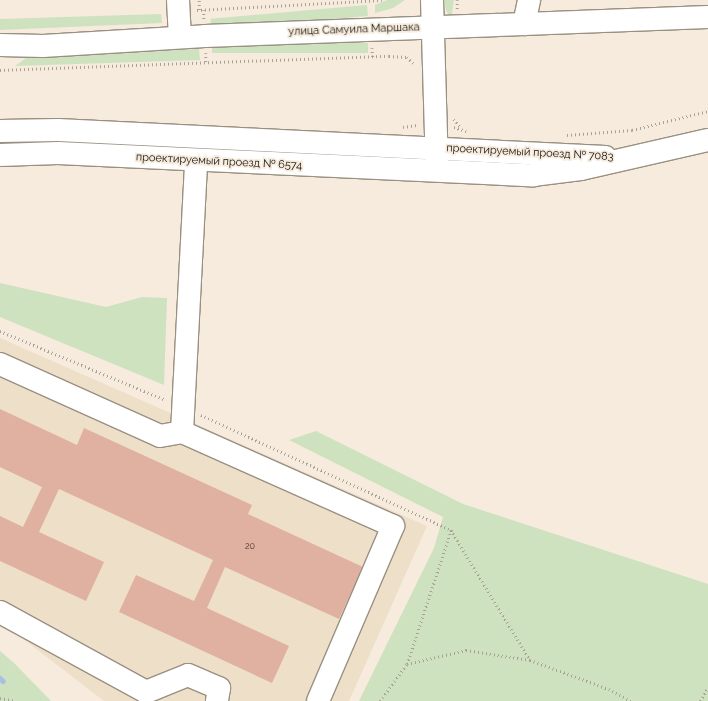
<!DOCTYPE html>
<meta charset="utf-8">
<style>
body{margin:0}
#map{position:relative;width:708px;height:701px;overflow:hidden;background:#f6ebdc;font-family:Raleway,sans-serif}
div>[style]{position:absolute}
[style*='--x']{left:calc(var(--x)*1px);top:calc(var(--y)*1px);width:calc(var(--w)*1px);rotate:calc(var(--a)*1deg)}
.built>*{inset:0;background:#eedfc9}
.green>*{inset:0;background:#cee2bf;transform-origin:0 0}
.stream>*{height:4.5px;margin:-2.25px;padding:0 2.25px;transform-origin:2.25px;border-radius:2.25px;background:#a8bee5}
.building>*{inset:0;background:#e0b1a0}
.path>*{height:2.5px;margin-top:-1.25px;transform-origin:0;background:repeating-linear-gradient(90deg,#a9a195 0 1px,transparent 0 4px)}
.roads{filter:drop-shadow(1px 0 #9a9082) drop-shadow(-1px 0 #9a9082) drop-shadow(0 1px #9a9082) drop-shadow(0 -1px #9a9082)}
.minor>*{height:22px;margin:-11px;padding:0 11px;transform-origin:11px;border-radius:11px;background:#fff}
.major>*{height:22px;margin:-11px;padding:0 11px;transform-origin:11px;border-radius:11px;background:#fff}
span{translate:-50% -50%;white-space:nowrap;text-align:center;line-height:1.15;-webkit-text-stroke:3.5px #f6ebdc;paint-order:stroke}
.number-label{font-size:9px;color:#483a32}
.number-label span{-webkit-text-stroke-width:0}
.street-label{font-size:11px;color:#16130d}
</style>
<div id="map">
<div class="built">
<i style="clip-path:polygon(0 338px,427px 526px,349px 701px,104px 701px,0 621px)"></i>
</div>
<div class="green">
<i style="clip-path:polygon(387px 0,405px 0,393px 8px,375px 13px,375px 5px)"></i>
<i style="clip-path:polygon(444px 0,454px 0,451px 19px,446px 10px)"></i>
<i style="left:367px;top:5px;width:11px;height:157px;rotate:85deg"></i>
<i style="clip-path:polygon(161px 14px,162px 23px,0 30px,0 19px)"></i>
<i style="left:368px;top:43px;width:10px;height:156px;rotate:90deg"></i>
<i style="clip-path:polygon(199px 49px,200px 60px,15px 66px,29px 56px)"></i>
<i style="clip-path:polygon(0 283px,106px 307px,142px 297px,167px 298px,164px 385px,0 317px)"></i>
<i style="clip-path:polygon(316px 431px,463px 504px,708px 584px,708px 701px,359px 701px,434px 548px,443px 517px,289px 440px)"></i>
<i style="clip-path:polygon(0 651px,14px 663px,51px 701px,0 701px)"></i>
</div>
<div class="stream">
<i style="--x:0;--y:678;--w:4;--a:45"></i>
</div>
<div class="building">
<i style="clip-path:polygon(0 409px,77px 445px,84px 428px,252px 505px,248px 514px,363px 567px,339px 619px,225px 567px,207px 608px,289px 646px,272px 683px,119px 612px,136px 575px,194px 601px,213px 560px,59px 489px,39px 532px,104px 562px,86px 601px,0 561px,0 516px,23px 527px,42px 487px,0 467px)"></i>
</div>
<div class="path">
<i style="--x:457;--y:9;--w:9;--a:-90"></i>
<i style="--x:197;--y:10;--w:185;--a:-3.1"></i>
<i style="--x:199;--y:10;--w:10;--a:-90"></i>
<i style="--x:204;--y:10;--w:9;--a:90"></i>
<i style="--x:372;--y:48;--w:9;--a:84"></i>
<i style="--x:206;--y:53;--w:11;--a:90"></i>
<i style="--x:0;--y:70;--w:389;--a:-2.1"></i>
<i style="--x:389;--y:56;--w:18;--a:3"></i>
<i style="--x:407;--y:57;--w:10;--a:45"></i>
<i style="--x:454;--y:119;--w:10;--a:53"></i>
<i style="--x:403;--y:127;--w:14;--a:-8"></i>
<i style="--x:454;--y:127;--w:13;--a:18"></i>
<i style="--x:567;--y:135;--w:65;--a:-4.4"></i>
<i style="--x:632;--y:130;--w:78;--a:-14"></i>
<i style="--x:0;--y:331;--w:180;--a:22.6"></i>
<i style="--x:201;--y:415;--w:275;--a:24.7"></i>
<i style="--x:451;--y:530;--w:152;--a:58.7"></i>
<i style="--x:407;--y:664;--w:61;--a:-13.3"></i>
<i style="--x:466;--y:650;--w:65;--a:8.9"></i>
<i style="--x:530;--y:660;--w:84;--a:20.2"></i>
<i style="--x:609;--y:689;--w:25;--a:29"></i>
<i style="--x:0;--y:698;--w:16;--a:11"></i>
<i style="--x:380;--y:701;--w:46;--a:-53.9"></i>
<i style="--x:407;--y:664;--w:141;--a:-71.8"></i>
<i style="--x:700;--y:701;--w:16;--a:-60"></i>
</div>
<div class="roads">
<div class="minor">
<i style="--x:178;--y:0;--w:37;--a:87"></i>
<i style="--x:432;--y:0;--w:167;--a:88.3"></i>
<i style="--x:524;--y:24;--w:25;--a:-78"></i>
<i style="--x:0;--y:45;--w:43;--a:1.3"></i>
<i style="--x:43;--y:46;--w:162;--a:-3.5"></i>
<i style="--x:205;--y:36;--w:503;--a:-2.16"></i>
<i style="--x:0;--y:364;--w:175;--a:24.2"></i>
<i style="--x:160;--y:436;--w:22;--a:-10"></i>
<i style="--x:182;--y:432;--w:231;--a:24"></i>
<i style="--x:393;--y:526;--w:190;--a:113.2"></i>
<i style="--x:182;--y:432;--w:271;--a:-87"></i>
<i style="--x:0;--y:612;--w:166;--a:28.7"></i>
<i style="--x:146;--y:692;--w:45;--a:-22"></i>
<i style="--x:188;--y:675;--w:34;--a:23"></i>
<i style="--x:219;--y:688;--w:13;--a:99"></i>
</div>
<div class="major">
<i style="--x:0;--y:131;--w:58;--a:-1"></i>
<i style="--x:58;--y:130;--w:548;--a:2.83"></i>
<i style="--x:0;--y:155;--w:58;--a:-2"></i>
<i style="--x:58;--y:153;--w:476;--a:2.7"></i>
<i style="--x:533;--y:175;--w:48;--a:-7.1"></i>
<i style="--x:581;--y:169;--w:130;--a:-12.9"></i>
</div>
</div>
<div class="number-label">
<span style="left:250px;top:546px">20</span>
</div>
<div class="street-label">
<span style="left:354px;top:30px;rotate:-2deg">улица Самуила Маршака</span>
<span style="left:530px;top:153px;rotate:3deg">проектируемый проезд № 7083</span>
<span style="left:219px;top:162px;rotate:3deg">проектируемый проезд № 6574</span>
</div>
</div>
